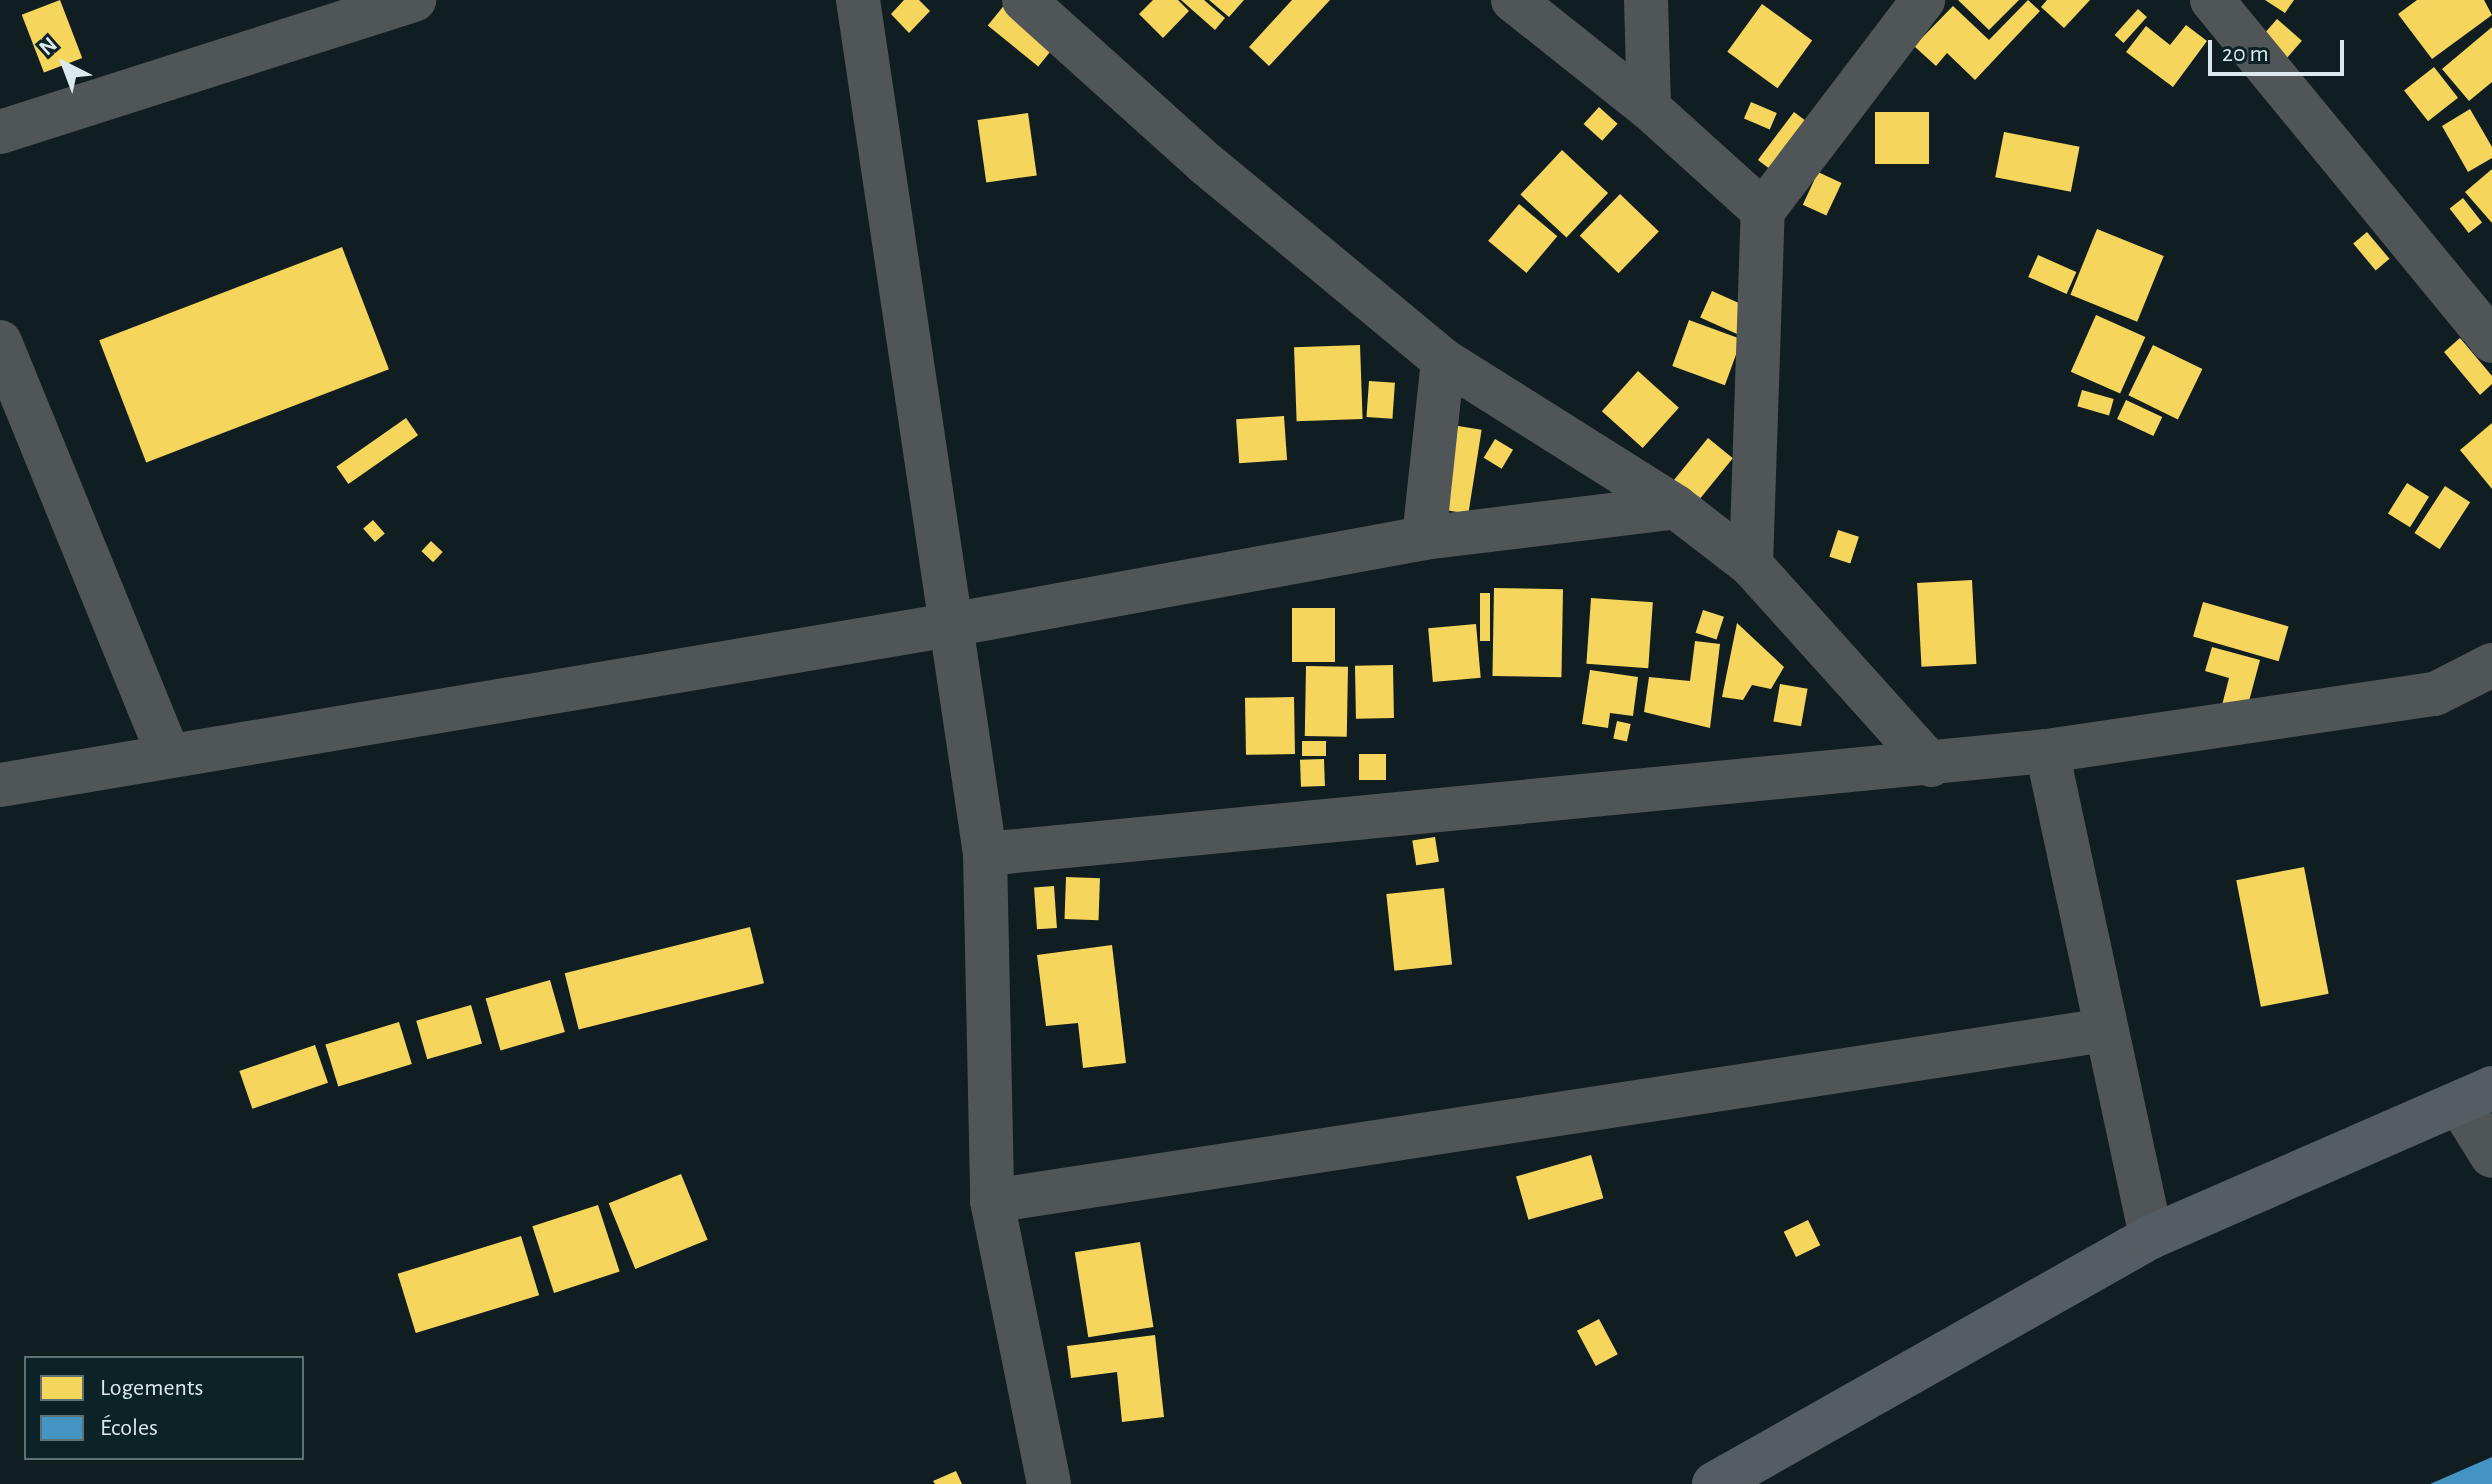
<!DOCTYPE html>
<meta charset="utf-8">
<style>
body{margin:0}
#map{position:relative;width:2492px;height:1484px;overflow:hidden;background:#111e21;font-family:"Alegreya Sans",sans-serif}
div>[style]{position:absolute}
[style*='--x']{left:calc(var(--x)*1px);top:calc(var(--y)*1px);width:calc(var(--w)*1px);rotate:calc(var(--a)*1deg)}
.homes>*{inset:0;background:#f6d55c;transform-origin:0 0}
.schools>*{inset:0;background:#4393c3}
.minor>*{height:44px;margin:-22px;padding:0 22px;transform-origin:22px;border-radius:22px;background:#505558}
.highway>*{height:44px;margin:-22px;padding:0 22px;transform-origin:22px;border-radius:22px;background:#545d61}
span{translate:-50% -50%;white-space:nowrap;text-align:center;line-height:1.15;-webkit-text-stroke:8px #0b2327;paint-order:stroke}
.legend{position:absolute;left:24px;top:1356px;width:280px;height:104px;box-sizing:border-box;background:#0b2327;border:2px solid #5e7276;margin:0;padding:10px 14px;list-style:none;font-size:24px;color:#dbe9ec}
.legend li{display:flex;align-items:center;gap:16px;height:40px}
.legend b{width:40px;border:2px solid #5e7276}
.north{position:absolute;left:24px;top:24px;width:80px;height:80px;-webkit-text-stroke:6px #0b2327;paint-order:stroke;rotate:318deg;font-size:22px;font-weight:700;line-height:32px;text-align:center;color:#dbe9ec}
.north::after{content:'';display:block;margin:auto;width:28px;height:36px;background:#dbe9ec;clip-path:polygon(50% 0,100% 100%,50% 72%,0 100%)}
.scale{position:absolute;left:2208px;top:40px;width:136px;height:36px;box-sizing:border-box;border:4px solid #dbe9ec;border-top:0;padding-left:10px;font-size:24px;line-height:28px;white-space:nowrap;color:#dbe9ec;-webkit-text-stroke:6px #0b2327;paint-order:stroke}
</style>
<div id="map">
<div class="homes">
<i style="left:60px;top:0;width:62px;height:41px;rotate:69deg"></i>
<i style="clip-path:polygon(904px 0,919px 0,930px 11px,909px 33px,891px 14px)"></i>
<i style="clip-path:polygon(1153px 0,1178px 0,1189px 11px,1163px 38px,1139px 14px)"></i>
<i style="clip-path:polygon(1181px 0,1204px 0,1225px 18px,1215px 30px)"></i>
<i style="clip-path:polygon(1209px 0,1244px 0,1229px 17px)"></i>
<i style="clip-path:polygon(1292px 0,1330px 0,1269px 66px,1249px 47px)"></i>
<i style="clip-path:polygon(1958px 0,2019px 0,1989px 30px)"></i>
<i style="clip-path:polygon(2028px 0,2040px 11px,1975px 80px,1947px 53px,1936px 66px,1914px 46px,1953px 6px,1989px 40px)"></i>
<i style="clip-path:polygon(2047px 0,2090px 0,2064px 28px,2041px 7px)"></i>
<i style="clip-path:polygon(2265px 0,2294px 0,2285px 13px)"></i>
<i style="clip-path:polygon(2417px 0,2484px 0,2492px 15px,2432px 59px,2398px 14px)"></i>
<i style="left:1006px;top:3px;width:65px;height:29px;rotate:39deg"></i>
<i style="left:1762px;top:4px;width:62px;height:59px;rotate:36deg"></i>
<i style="left:2138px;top:9px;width:12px;height:35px;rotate:42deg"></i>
<i style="left:2277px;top:19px;width:33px;height:34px;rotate:41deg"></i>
<i style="clip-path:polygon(2186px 25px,2207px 41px,2173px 87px,2126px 52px,2146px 26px,2170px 45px)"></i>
<i style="clip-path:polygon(2492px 27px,2492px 82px,2469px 101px,2442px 69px)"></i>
<i style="left:2434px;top:67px;width:39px;height:38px;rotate:52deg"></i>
<i style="left:1751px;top:102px;width:28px;height:18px;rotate:23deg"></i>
<i style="left:1599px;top:107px;width:25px;height:23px;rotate:42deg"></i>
<i style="clip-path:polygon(2470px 109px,2492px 147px,2492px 158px,2468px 172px,2442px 126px)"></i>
<i style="left:1794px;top:112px;width:20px;height:60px;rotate:37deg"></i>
<i style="left:1875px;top:112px;width:54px;height:52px"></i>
<i style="left:1028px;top:113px;width:63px;height:51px;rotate:82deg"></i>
<i style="left:2004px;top:132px;width:77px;height:46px;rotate:11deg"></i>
<i style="left:1562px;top:150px;width:63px;height:61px;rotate:43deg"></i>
<i style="clip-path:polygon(2492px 169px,2492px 223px,2465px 192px)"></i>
<i style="left:1818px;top:172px;width:26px;height:36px;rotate:25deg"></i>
<i style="left:1620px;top:194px;width:54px;height:58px;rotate:44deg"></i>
<i style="left:2463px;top:198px;width:31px;height:17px;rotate:52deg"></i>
<i style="left:1519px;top:204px;width:50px;height:48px;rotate:40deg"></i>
<i style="left:2097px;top:229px;width:72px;height:71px;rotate:22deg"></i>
<i style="left:2367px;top:232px;width:35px;height:18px;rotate:50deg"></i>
<i style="left:342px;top:247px;width:131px;height:260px;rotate:69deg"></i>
<i style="left:2038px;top:255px;width:42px;height:24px;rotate:24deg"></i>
<i style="left:1712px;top:291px;width:49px;height:29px;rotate:24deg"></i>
<i style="left:2096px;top:315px;width:54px;height:62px;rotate:24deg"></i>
<i style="left:1689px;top:320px;width:56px;height:49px;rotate:20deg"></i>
<i style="clip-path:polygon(2460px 338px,2492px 376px,2492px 384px,2480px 395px,2444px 352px)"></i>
<i style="left:1360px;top:345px;width:74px;height:66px;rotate:88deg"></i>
<i style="left:2153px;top:345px;width:55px;height:56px;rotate:26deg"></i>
<i style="left:1638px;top:371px;width:55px;height:54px;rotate:42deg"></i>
<i style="left:1369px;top:381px;width:26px;height:36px;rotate:4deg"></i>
<i style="left:2082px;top:390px;width:33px;height:17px;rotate:16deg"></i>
<i style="left:2126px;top:400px;width:40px;height:21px;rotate:25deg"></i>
<i style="left:1284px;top:416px;width:44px;height:48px;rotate:86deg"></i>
<i style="left:406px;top:418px;width:21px;height:85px;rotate:55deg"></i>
<i style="clip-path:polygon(2492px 423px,2492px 489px,2460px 450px)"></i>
<i style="left:1452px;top:425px;width:30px;height:85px;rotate:9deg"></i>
<i style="left:1708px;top:438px;width:32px;height:63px;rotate:39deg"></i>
<i style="left:1495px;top:439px;width:21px;height:22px;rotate:31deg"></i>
<i style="left:2407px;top:483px;width:26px;height:36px;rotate:32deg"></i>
<i style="left:2445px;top:486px;width:30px;height:56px;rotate:33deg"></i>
<i style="left:373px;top:520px;width:18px;height:13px;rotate:49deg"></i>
<i style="left:1838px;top:530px;width:22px;height:28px;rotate:18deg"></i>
<i style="left:431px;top:541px;width:16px;height:14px;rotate:43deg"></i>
<i style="left:1972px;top:580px;width:84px;height:55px;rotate:87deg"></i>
<i style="left:1494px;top:588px;width:69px;height:88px;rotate:1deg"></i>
<i style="left:1480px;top:593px;width:10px;height:48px"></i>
<i style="left:1591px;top:598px;width:62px;height:66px;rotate:4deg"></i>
<i style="left:2203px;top:602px;width:89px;height:36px;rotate:16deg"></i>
<i style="left:1292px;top:608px;width:43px;height:54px"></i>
<i style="left:1703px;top:610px;width:22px;height:24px;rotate:18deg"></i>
<i style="clip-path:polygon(1737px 623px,1784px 667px,1771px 689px,1752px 685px,1743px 700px,1722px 697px)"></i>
<i style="left:1476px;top:624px;width:54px;height:48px;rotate:85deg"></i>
<i style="clip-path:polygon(1695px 641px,1720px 644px,1710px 728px,1644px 712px,1649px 677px,1690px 681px)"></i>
<i style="clip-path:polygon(2212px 647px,2260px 660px,2244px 720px,2220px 713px,2229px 678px,2205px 671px)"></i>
<i style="left:1393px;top:665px;width:53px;height:38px;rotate:89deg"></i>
<i style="left:1306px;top:666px;width:42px;height:70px;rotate:1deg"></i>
<i style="clip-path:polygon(1590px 670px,1638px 677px,1633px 716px,1610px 713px,1608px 728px,1582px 724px)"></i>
<i style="left:1780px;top:684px;width:28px;height:38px;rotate:10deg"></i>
<i style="left:1294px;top:697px;width:57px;height:49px;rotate:89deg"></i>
<i style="left:1617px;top:721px;width:14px;height:18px;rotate:12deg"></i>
<i style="left:1302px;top:741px;width:24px;height:15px"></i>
<i style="left:1386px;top:754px;width:26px;height:27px;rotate:90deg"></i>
<i style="left:1324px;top:759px;width:27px;height:24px;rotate:88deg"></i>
<i style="left:1435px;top:837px;width:25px;height:23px;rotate:81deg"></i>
<i style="left:2304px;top:867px;width:129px;height:69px;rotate:79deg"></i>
<i style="left:1066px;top:877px;width:34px;height:42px;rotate:2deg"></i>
<i style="left:1054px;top:886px;width:42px;height:20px;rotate:86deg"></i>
<i style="left:1444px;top:888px;width:77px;height:58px;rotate:84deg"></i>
<i style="left:750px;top:927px;width:58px;height:191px;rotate:76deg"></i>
<i style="clip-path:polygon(1112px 945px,1126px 1063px,1083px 1068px,1078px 1023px,1046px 1026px,1037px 955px)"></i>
<i style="left:550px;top:980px;width:54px;height:67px;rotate:74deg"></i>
<i style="left:471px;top:1005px;width:40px;height:57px;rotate:74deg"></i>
<i style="left:399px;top:1022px;width:44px;height:77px;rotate:73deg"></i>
<i style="left:315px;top:1045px;width:40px;height:80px;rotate:71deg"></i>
<i style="left:1591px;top:1155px;width:45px;height:78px;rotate:74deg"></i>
<i style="left:681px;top:1174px;width:71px;height:78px;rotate:68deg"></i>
<i style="left:598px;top:1205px;width:70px;height:69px;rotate:72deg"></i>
<i style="left:1808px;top:1220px;width:28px;height:27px;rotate:64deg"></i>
<i style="left:521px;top:1236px;width:62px;height:129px;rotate:73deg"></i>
<i style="left:1140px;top:1242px;width:86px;height:66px;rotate:81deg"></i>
<i style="left:1599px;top:1319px;width:40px;height:25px;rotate:62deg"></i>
<i style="clip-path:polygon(1155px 1335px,1164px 1417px,1122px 1422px,1117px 1372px,1071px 1378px,1067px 1346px)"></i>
<i style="clip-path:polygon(956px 1471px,962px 1484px,935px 1484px,933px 1481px)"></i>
</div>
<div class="schools">
<i style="clip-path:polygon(2492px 1457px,2492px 1484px,2430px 1484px)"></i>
</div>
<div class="minor">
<i style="--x:858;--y:0;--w:863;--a:81.54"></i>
<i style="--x:985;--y:854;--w:347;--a:88.8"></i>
<i style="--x:992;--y:1201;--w:1126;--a:-8.73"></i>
<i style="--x:1024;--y:0;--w:244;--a:42"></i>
<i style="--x:1205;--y:163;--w:309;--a:39.6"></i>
<i style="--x:1443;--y:360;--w:275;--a:32.2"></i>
<i style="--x:1676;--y:507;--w:95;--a:37.7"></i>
<i style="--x:1751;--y:565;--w:269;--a:48"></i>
<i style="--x:1513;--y:0;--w:174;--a:38.5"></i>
<i style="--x:1649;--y:108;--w:154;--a:42.1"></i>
<i style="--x:1646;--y:0;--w:108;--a:88.4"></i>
<i style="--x:2212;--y:0;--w:441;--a:50.6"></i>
<i style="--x:0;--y:132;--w:435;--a:-17.7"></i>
<i style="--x:0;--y:342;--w:445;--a:67.8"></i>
<i style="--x:1424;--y:538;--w:179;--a:-83.9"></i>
<i style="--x:1751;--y:565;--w:354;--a:-88.1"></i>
<i style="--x:1763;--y:211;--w:265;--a:-52.8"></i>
<i style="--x:2047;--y:751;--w:497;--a:77.9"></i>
<i style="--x:0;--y:785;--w:963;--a:-9.56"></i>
<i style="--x:950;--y:625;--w:482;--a:-10.4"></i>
<i style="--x:1424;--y:538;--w:254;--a:-7"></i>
<i style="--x:985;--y:854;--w:1067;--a:-5.54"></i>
<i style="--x:2047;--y:751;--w:392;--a:-8.4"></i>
<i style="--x:2435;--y:694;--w:64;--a:-27"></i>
<i style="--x:2459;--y:1103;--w:62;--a:58.1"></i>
<i style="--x:992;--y:1201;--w:289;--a:78.6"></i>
</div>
<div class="highway">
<i style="--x:1714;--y:1484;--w:502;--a:-29.48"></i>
<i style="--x:2151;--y:1237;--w:372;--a:-23.6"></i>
</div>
<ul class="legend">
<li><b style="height:22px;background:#f6d55c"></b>Logements</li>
<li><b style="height:22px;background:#4393c3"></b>Écoles</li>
</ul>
<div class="north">N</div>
<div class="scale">20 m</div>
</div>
